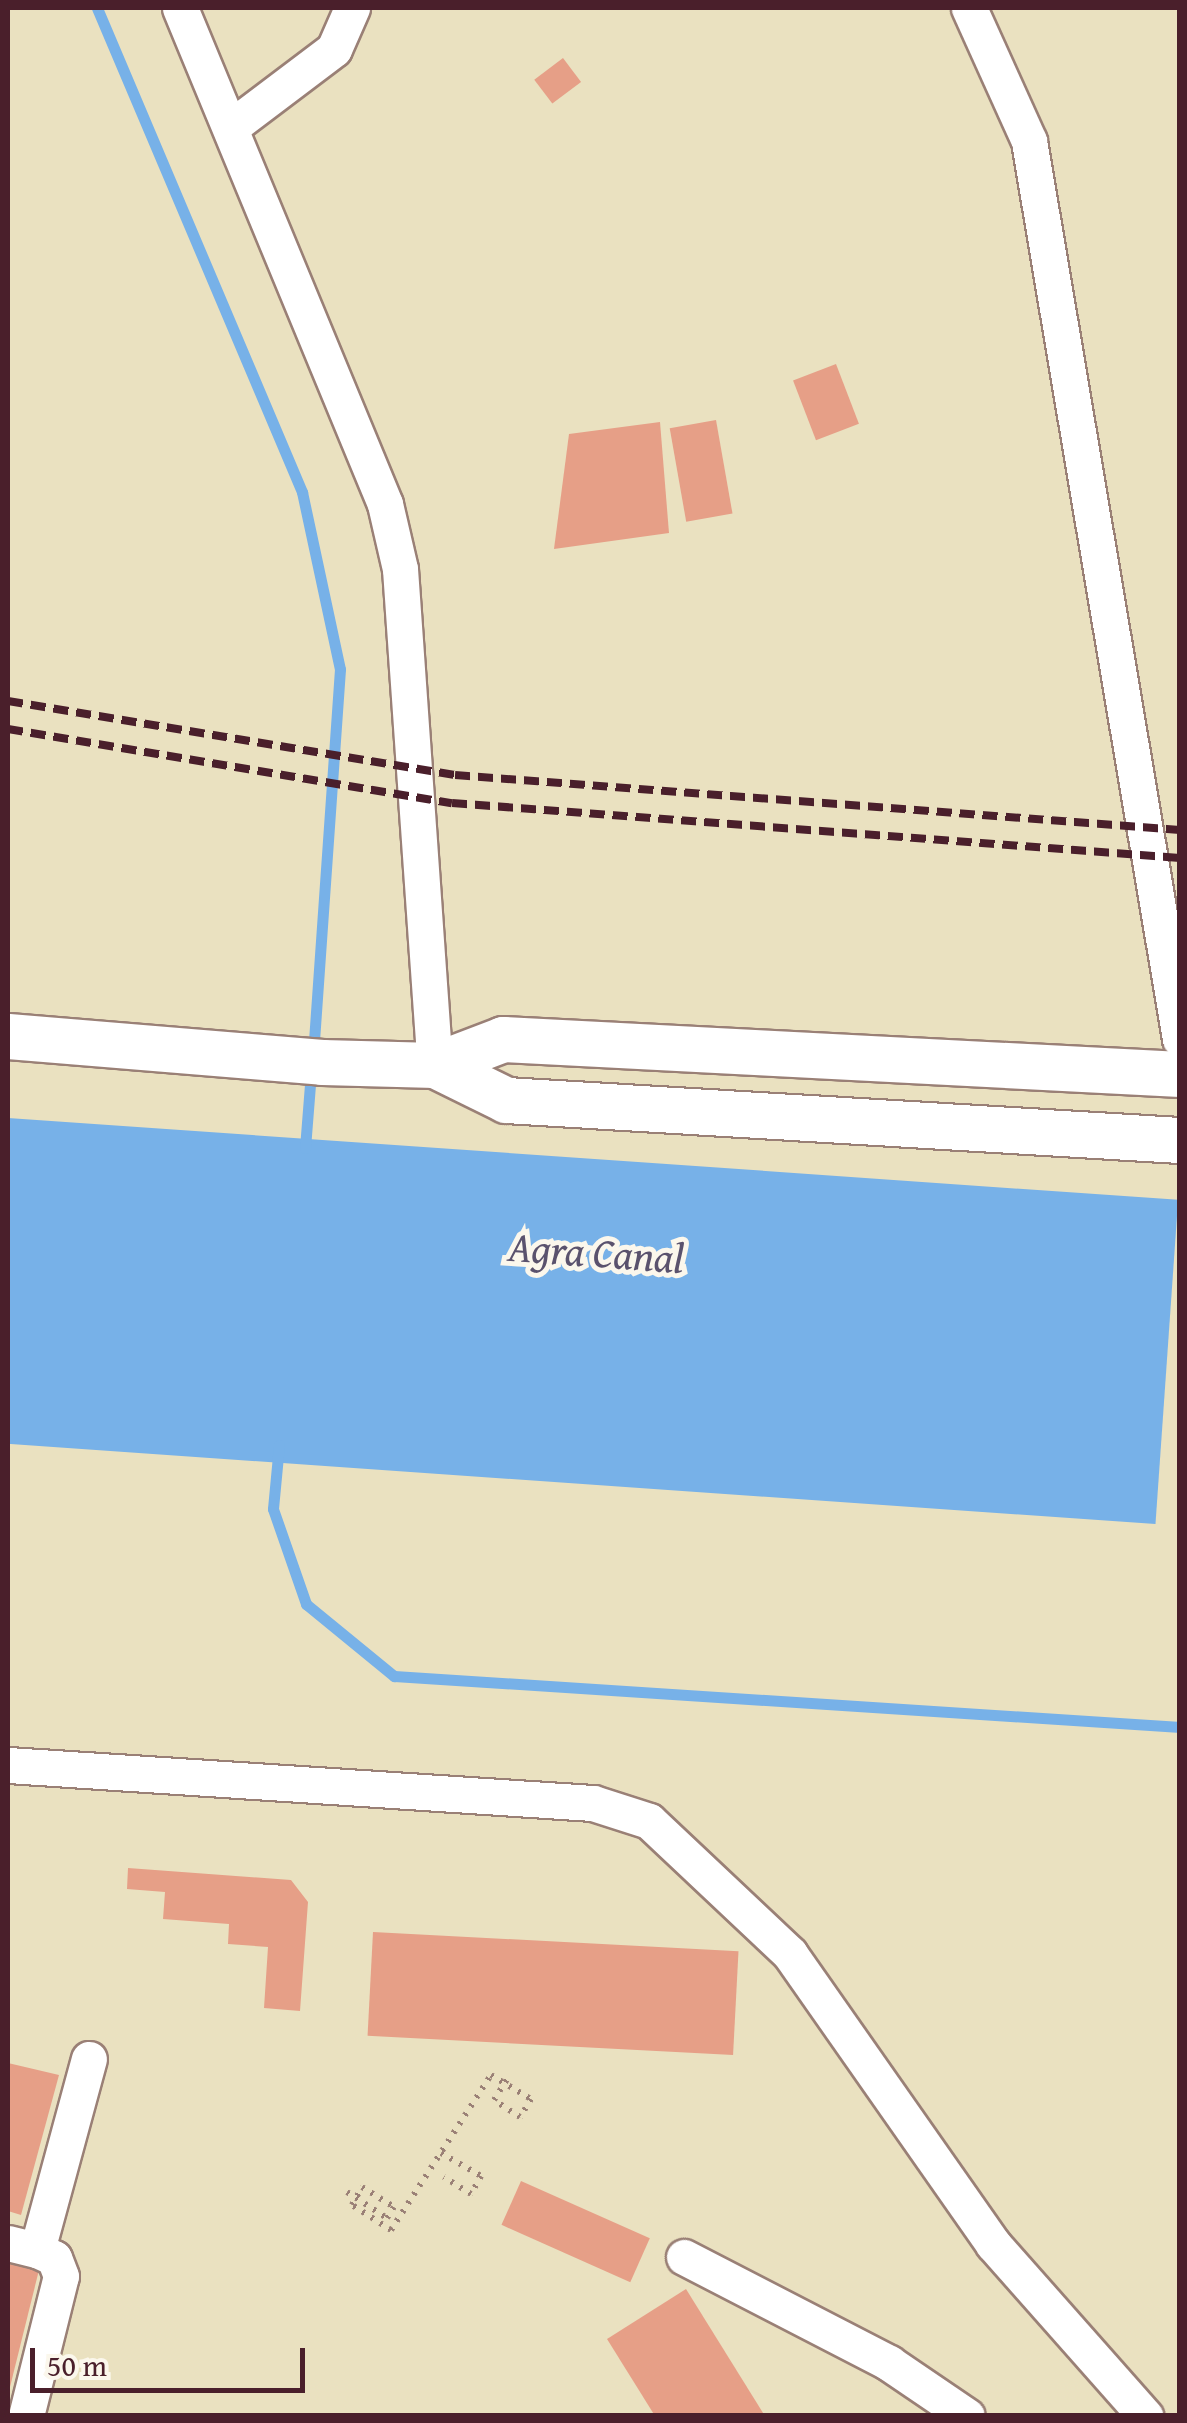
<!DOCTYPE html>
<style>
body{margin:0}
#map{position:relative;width:1187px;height:2423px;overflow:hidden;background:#eae1c0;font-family:"Gentium Book Plus",serif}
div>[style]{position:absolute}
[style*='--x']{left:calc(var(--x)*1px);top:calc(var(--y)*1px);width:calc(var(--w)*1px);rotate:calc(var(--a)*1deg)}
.water>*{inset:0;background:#77b1e8;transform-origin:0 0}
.stream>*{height:11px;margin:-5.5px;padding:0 5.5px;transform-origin:5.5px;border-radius:5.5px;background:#77b1e8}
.building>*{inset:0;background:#e69f87;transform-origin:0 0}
.path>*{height:6px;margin-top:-3px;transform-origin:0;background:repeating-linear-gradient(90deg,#9a8076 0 2.5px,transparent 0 10.5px)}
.roads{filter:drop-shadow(2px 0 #9a8076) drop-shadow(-2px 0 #9a8076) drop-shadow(0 2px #9a8076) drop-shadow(0 -2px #9a8076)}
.minor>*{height:35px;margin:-17.5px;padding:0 17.5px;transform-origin:17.5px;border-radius:17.5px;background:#fff}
.major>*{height:45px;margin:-22.5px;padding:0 22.5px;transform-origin:22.5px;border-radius:22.5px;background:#fff}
.rail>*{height:8px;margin-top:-4px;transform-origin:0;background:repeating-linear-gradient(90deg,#4a1f2b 0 15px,transparent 0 23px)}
.path-bridge>*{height:6px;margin-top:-3px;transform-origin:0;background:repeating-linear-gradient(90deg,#9a8076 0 2.5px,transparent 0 10.5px)}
span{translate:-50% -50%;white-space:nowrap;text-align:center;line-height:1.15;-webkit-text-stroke:10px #fbf7ec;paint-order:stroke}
.water-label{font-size:42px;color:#5a526d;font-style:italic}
.frame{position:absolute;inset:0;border:10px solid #4a1f2b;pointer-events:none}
.scale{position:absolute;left:30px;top:2348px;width:275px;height:45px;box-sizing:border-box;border:5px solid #4a1f2b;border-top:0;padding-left:12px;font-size:30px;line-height:35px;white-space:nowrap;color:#4a1f2b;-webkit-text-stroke:8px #fbf7ec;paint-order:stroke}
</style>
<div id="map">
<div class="water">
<i style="left:8px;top:1118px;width:1173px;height:325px;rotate:4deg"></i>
</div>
<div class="stream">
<i style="--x:97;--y:8;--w:526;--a:67.04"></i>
<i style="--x:302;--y:492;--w:181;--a:77.9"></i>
<i style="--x:340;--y:669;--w:385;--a:94"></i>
<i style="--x:305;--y:1148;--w:76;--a:-85.5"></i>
<i style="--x:279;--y:1445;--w:64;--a:95.4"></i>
<i style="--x:273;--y:1509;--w:101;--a:70.8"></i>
<i style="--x:306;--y:1604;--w:114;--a:39.3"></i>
<i style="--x:394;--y:1676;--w:788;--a:3.71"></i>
</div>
<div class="building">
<i style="left:563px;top:58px;width:30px;height:36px;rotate:53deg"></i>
<i style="left:836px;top:364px;width:64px;height:46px;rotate:69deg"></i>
<i style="left:716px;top:420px;width:95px;height:47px;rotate:80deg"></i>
<i style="clip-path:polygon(660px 422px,669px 533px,554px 549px,569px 434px)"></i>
<i style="clip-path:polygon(128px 1868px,291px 1880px,308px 1902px,300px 2011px,264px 2008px,268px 1947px,228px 1944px,229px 1924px,163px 1919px,165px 1892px,127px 1889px)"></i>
<i style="left:373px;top:1932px;width:366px;height:104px;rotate:3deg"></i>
<i style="clip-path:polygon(8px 2063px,59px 2075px,21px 2215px,8px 2211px)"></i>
<i style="left:521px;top:2181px;width:141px;height:48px;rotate:24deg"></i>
<i style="clip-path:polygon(8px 2262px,39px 2270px,9px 2391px,8px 2391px)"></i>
<i style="clip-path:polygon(686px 2289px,765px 2416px,655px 2416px,607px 2339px)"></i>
</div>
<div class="path">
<i style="--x:494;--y:2100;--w:28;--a:-58"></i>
<i style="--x:441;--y:2153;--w:46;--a:29.9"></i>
<i style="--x:481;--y:2176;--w:21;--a:119"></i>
<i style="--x:471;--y:2194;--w:32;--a:-148"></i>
<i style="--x:347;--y:2192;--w:48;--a:33"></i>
<i style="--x:387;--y:2218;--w:13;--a:-58"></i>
<i style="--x:391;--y:2230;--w:184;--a:-57.2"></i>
</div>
<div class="roads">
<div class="minor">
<i style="--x:180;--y:8;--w:537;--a:67.54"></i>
<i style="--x:385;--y:504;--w:67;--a:77"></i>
<i style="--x:400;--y:569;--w:497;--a:86"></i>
<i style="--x:969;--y:8;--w:146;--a:65.7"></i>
<i style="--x:1029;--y:141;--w:911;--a:80.45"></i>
<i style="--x:231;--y:127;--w:129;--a:-37.1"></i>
<i style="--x:334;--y:49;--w:45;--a:-66.3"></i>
<i style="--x:8;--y:1765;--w:586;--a:3.72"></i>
<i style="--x:593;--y:1803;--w:59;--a:17.8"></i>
<i style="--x:649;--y:1821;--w:194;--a:43.3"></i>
<i style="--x:790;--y:1954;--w:354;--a:55"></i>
<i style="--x:993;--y:2244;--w:230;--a:48.5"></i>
<i style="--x:8;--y:2243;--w:30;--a:14"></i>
<i style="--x:684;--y:2257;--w:231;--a:27.3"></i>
<i style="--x:889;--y:2363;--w:94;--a:34.2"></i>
<i style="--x:26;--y:2416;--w:144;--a:-76"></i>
<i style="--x:61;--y:2276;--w:19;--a:-111"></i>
<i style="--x:54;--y:2258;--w:19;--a:-155"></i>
<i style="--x:37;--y:2250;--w:198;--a:-74.8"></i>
</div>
<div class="major">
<i style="--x:8;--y:1036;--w:315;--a:4.7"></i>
<i style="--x:322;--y:1062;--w:113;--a:1.5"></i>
<i style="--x:435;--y:1065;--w:73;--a:-20.9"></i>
<i style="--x:503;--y:1039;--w:678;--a:2.96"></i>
<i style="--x:435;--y:1065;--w:79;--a:26.2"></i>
<i style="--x:506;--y:1100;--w:675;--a:3.4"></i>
</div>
</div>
<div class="rail">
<i style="--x:8;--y:701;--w:453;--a:9.4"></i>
<i style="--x:455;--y:775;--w:727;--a:4.34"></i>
<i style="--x:8;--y:729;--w:450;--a:9.5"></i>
<i style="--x:452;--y:803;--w:730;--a:4.32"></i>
</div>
<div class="path-bridge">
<i style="--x:491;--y:2075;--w:47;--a:31"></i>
<i style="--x:531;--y:2099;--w:21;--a:121"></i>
<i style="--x:520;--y:2117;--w:31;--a:-147"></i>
<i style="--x:391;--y:2230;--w:46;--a:-147.3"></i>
<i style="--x:352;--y:2205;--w:21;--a:-61"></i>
<i style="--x:362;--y:2187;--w:38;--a:32"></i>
</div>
<div class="water-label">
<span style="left:596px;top:1252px;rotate:4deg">Agra Canal</span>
</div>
<div class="frame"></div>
<div class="scale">50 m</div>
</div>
